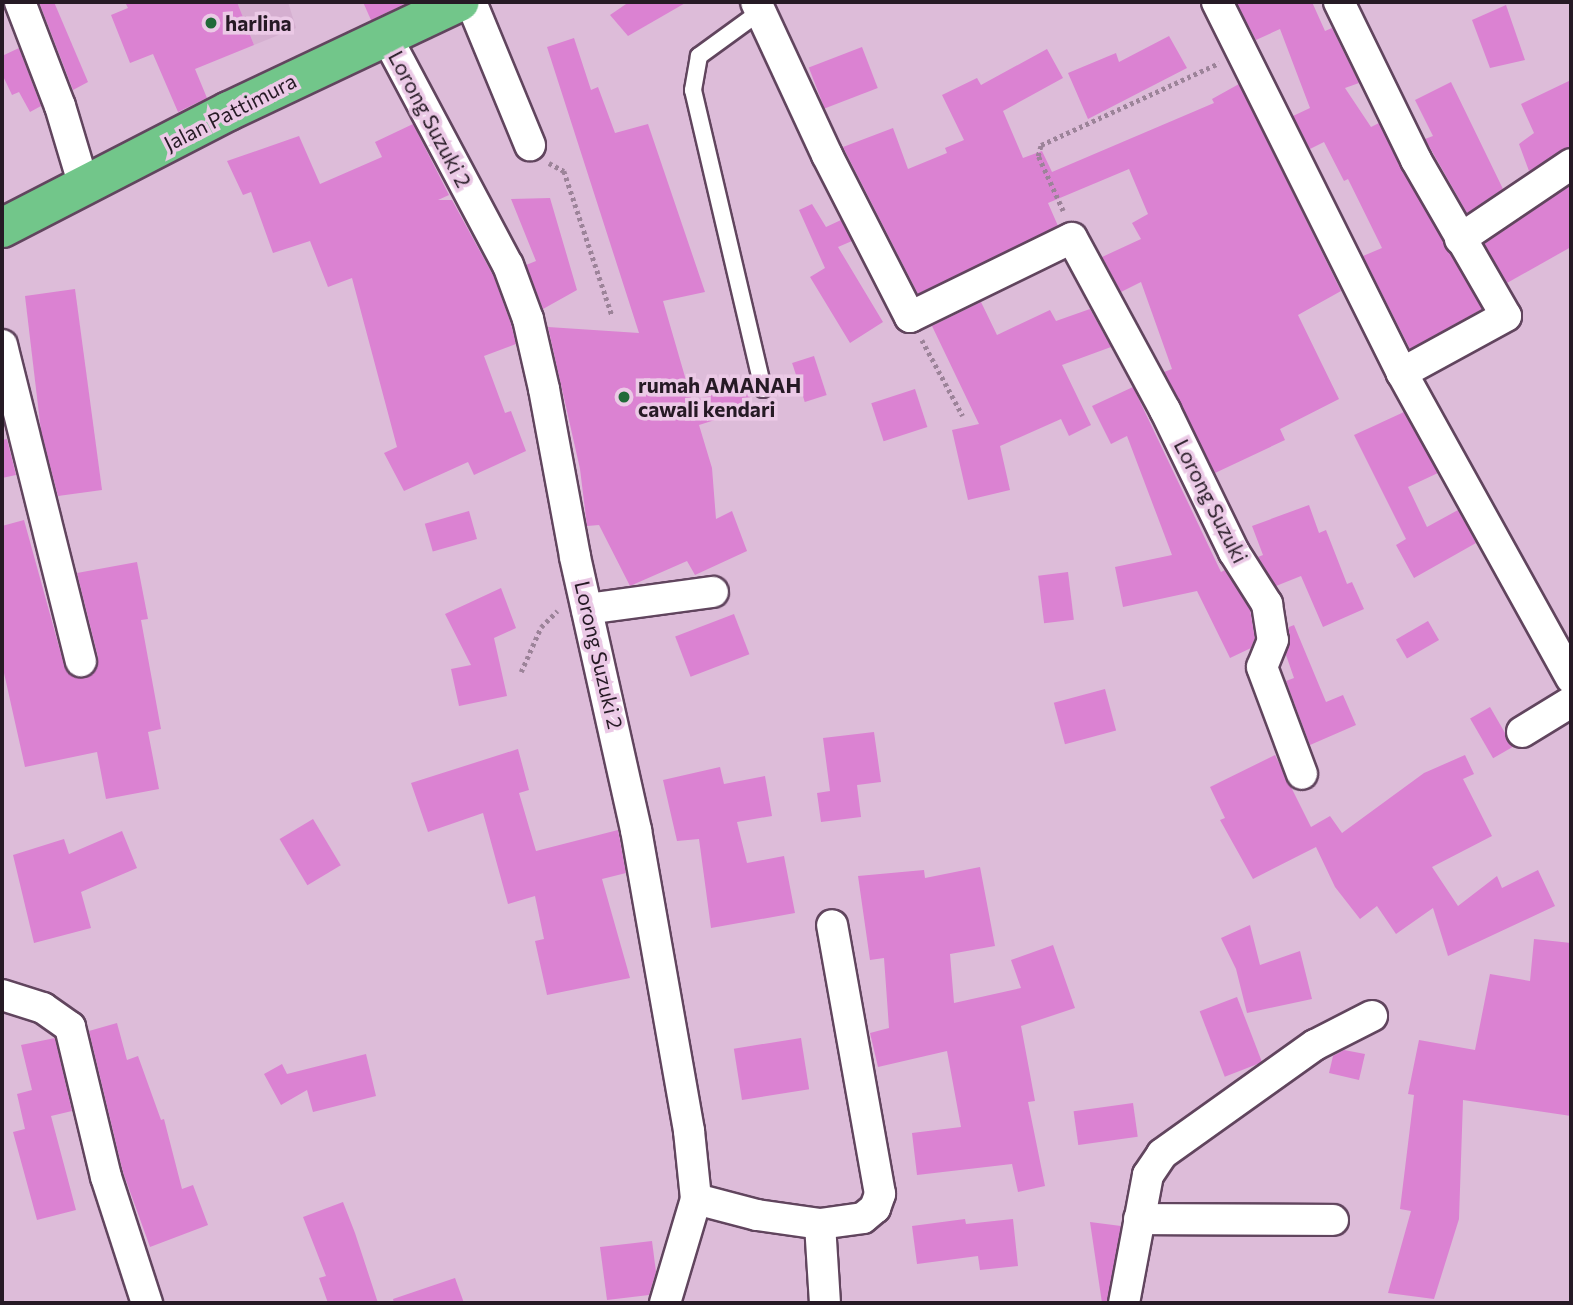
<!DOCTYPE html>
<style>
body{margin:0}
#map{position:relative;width:1573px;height:1305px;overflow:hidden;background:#ddbcd9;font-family:Commissioner,sans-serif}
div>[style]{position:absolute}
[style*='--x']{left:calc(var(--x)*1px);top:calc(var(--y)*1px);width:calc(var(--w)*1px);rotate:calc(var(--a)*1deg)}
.built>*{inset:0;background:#d5afd0}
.building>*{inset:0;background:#db82d2;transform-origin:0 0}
.path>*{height:4.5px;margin-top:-2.25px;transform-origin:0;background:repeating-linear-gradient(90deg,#9c8399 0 3.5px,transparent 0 7px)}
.roads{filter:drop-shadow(2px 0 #61455e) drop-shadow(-2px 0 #61455e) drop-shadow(0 2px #61455e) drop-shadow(0 -2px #61455e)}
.service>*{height:16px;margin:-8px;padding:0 8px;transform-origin:8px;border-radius:8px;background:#fff}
.minor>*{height:30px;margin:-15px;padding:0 15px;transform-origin:15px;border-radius:15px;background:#fff}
.trunk>*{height:38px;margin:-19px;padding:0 19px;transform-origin:19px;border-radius:19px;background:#72c68a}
.dots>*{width:19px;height:19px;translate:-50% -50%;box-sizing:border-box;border:4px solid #ebc9e6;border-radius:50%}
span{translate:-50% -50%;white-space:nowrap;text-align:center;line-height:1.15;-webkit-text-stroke:7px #ebc9e6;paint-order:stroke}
.poi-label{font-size:21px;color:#261a25;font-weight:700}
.left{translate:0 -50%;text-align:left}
.street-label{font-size:21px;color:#261a25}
.frame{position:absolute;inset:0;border:4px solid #261a25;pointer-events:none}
</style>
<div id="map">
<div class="built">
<i style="clip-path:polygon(237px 2px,288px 2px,296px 28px,254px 45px)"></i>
</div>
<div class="building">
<i style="clip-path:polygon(39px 2px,54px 2px,88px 82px,73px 90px)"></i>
<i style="clip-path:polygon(125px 2px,237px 2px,254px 45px,195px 69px,207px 98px,178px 112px,153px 54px,130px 63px,111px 15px,128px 8px)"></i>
<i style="clip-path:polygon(363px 2px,409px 2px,371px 20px)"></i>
<i style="clip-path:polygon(629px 2px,687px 2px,628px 36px,610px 15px)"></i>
<i style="clip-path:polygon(1236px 2px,1312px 2px,1325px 31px,1332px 28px,1359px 83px,1345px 88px,1371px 127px,1379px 123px,1482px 309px,1410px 349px,1363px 256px,1382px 248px,1348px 179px,1344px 181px,1324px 142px,1310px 149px,1293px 116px,1310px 108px,1280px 29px,1256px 40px)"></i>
<i style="clip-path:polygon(1506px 5px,1525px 60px,1490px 68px,1472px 20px)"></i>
<i style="clip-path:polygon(1169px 36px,1187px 68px,1088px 119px,1068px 73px,1116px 53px,1119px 62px)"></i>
<i style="clip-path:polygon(574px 38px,591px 90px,598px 87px,615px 133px,648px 124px,705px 292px,663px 301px,692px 401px,746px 385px,753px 408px,699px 425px,712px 468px,716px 519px,732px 511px,747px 551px,695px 575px,687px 561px,630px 586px,599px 525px,587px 526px,580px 469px,548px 327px,639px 333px,547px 47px)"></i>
<i style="left:862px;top:47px;width:44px;height:57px;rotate:69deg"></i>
<i style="clip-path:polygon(19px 48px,41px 106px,30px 112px,19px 92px,12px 95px,2px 74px,2px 56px)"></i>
<i style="clip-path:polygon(1047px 49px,1063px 78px,1003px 111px,1023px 158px,1042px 151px,1052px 172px,1214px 103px,1212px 99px,1239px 84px,1341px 291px,1298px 315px,1339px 399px,1280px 429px,1285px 440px,1215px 473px,1164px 372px,1172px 369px,1141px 282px,1121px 292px,1102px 257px,1141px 239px,1132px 223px,1148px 214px,1129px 169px,1048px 203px,1058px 226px,918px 294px,843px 147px,893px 128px,908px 169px,947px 153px,945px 148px,964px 140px,942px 95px,977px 78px,981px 85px)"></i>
<i style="clip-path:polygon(1571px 80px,1571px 147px,1529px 171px,1519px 144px,1534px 133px,1521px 104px)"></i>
<i style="clip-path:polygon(1451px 82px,1503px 189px,1467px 213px,1425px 139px,1433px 136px,1415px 100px)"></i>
<i style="clip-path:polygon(413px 124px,449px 195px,438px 200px,452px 200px,494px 277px,511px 324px,516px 344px,484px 356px,505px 413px,511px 411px,526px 451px,474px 475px,468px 462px,404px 491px,384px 453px,397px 447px,352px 278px,328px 287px,310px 241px,273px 253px,251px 192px,243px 195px,227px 161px,299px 136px,320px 184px,382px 157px,375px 142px)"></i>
<i style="clip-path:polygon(1571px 185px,1571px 247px,1507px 283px,1484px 244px)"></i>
<i style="clip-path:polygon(550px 198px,577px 290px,543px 309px,526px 265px,536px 261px,511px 199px)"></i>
<i style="clip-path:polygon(812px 204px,826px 227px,841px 220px,852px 241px,838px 247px,883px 322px,850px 343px,810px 277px,825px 268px,799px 210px)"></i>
<i style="clip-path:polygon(75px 289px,102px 490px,58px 496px,41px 431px,25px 296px)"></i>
<i style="clip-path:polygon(981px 302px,997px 335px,1050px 310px,1056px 321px,1090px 309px,1111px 347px,1062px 365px,1091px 425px,1069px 436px,1061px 419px,1000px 446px,1010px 490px,968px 500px,952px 430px,979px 424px,932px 326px)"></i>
<i style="left:814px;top:356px;width:41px;height:23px;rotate:72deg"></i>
<i style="clip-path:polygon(1133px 387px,1221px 572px,1225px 570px,1250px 610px,1255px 638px,1251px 648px,1230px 658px,1197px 591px,1123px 607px,1115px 567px,1172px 555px,1127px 436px,1111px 444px,1092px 406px)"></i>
<i style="left:915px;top:389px;width:40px;height:46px;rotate:72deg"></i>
<i style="clip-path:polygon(1404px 412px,1438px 473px,1408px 487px,1427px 527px,1458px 510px,1476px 543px,1414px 578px,1396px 545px,1406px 539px,1354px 435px)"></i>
<i style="clip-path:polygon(7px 439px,16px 475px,2px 478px,2px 440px)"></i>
<i style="clip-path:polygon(1309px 505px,1319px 533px,1326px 530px,1347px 584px,1352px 582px,1364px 609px,1323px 627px,1301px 576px,1276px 586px,1258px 557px,1263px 555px,1252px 526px)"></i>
<i style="left:469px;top:511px;width:29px;height:46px;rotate:74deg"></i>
<i style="clip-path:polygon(24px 520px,64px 665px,76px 678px,93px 674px,98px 657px,77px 573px,137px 562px,148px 619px,141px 620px,161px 729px,148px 732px,159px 789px,106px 799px,97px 752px,25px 767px,2px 664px,2px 526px)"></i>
<i style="left:1068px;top:572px;width:48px;height:30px;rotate:83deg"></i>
<i style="clip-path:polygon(501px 588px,516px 628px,494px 638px,507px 696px,459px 706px,451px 669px,471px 665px,445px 614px)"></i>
<i style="left:734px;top:614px;width:43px;height:63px;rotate:69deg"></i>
<i style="left:1428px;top:621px;width:22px;height:37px;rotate:60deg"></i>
<i style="clip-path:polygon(1294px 625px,1326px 702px,1343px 695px,1356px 725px,1310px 745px,1286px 681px,1294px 678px,1286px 655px,1289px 627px)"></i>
<i style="left:1105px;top:689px;width:43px;height:53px;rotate:75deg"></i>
<i style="left:1490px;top:707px;width:46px;height:23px;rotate:60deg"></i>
<i style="clip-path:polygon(874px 732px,881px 782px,857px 785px,861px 817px,821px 822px,817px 793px,830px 791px,823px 738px)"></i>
<i style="clip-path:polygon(518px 749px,529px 790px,519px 793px,536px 851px,618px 830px,626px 873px,602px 879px,630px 978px,547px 995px,535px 941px,544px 939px,535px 896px,508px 904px,483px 813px,428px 832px,411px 783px)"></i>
<i style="clip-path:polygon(1275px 755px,1311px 827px,1330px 816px,1342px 833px,1424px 773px,1465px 755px,1474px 774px,1463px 779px,1492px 836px,1432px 867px,1458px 906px,1497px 876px,1502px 888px,1538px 870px,1555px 906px,1448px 956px,1433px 908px,1396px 934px,1377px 906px,1360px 919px,1335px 887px,1316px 847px,1253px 879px,1220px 820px,1225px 818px,1210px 787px)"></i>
<i style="clip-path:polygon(720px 767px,724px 784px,765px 776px,772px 816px,737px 822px,747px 863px,784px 856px,795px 913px,711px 928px,699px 839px,677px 841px,663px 780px)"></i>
<i style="left:313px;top:819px;width:54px;height:39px;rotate:59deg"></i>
<i style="clip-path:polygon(122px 831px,137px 868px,81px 892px,91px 928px,34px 943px,13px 855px,64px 839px,69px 854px)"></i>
<i style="clip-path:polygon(980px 867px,995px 946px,950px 954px,954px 1003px,1021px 988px,1011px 960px,1053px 945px,1075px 1008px,1021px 1026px,1035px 1101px,1028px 1102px,1045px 1186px,1018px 1192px,1012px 1164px,917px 1175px,912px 1133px,961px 1127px,947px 1051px,878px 1067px,870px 1033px,889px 1028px,884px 958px,870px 960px,858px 876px,924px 870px,925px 878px)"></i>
<i style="clip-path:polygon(1250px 925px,1260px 965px,1300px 951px,1312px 999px,1247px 1013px,1236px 969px,1221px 938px)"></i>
<i style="clip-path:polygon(1534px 939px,1571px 943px,1571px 1116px,1463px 1100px,1459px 1219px,1434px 1299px,1388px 1293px,1411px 1211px,1400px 1209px,1414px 1095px,1408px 1094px,1419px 1040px,1475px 1050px,1490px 974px,1530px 981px)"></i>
<i style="left:1237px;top:997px;width:70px;height:40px;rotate:69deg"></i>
<i style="clip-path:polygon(117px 1023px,127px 1060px,138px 1056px,161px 1120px,164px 1119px,182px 1189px,193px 1185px,208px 1225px,150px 1247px,123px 1172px,89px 1031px)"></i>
<i style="clip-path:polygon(55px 1038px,72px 1111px,51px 1116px,76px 1210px,37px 1220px,13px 1132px,25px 1129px,17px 1094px,32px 1090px,21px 1045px)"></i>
<i style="left:801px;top:1038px;width:52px;height:68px;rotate:81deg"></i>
<i style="clip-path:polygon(1344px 1050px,1365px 1054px,1359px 1080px,1329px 1073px,1333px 1056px)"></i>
<i style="clip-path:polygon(366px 1054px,376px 1096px,313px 1112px,307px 1090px,281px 1105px,264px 1074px,282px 1064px,287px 1074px)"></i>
<i style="left:1133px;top:1103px;width:34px;height:60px;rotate:82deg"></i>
<i style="clip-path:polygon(343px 1202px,355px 1233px,378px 1303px,328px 1303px,319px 1278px,326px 1276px,303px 1217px)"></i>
<i style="clip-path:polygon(965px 1219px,966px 1224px,1013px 1219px,1018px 1266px,980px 1270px,978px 1256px,917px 1264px,912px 1226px)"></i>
<i style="clip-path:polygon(1090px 1222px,1121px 1226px,1107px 1303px,1102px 1303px)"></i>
<i style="clip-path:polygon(652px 1241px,656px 1272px,649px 1295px,607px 1300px,600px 1247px)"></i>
<i style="clip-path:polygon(455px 1278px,464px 1303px,394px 1303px,393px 1299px)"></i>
</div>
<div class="path">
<i style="--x:549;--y:163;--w:17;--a:28"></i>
<i style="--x:564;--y:171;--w:152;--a:71.6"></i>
<i style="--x:1063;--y:211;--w:60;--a:-114.4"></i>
<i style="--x:1038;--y:156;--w:11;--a:-75"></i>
<i style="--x:1041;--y:145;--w:196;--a:-24.7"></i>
<i style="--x:922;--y:340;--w:86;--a:61.7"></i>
<i style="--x:521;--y:672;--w:49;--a:-66"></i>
<i style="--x:541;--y:627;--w:23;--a:-45"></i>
</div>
<div class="roads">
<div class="service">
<i style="--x:761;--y:11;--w:77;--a:144"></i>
<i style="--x:699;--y:56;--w:35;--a:100"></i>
<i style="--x:693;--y:90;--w:307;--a:76.8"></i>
</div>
<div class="minor">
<i style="--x:20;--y:2;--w:111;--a:69"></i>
<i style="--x:60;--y:106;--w:84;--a:73.3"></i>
<i style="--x:471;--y:2;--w:155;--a:67.6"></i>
<i style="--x:756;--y:2;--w:169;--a:65.1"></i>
<i style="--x:827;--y:155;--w:182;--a:62.9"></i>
<i style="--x:910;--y:317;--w:180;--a:-26"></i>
<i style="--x:1072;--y:238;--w:196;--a:61.6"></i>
<i style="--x:1165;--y:410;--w:158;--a:64.1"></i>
<i style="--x:1234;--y:552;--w:62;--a:57.6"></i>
<i style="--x:1267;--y:604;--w:36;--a:81"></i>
<i style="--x:1273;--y:640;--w:29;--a:112"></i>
<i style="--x:1262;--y:667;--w:114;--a:69.5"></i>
<i style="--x:1217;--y:2;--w:415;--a:63.5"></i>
<i style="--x:1402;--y:373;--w:349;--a:61"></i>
<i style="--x:1339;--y:2;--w:176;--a:64"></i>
<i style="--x:1416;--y:160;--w:180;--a:60"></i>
<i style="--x:1506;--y:316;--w:119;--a:151.3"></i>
<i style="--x:386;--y:36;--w:259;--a:62"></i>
<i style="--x:508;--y:265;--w:58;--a:69.7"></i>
<i style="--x:528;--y:319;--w:72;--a:77.1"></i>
<i style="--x:544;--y:389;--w:171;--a:79.5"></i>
<i style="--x:575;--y:557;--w:280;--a:77.4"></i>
<i style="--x:636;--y:830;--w:306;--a:80"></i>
<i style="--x:689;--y:1131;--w:68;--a:84.1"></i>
<i style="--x:696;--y:1199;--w:109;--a:106.6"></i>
<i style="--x:1460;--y:239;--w:134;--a:-34"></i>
<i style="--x:2;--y:345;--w:326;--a:76"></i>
<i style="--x:587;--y:609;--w:127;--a:-7.7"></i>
<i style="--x:1522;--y:732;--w:57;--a:-31.5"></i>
<i style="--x:2;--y:995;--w:43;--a:17.6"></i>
<i style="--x:43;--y:1008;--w:33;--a:35"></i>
<i style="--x:70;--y:1027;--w:154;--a:76.5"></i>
<i style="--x:106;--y:1177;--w:133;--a:72"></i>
<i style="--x:696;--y:1199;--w:63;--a:14.7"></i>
<i style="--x:757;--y:1215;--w:64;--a:8.1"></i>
<i style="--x:820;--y:1224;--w:43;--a:-7.9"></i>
<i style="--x:863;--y:1218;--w:16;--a:-40"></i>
<i style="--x:875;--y:1208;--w:15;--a:-70"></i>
<i style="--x:880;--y:1194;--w:273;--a:-100.1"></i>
<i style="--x:1139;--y:1219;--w:194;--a:0.3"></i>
<i style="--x:820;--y:1224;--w:79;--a:86.4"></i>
<i style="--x:1124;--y:1303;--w:130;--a:-79.4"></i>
<i style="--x:1148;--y:1175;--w:25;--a:-56"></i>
<i style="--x:1162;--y:1154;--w:188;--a:-35.5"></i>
<i style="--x:1315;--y:1045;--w:64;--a:-27"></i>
</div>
<div class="trunk">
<i style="--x:2;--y:228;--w:255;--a:-27.3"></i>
<i style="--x:229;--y:111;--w:255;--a:-25.3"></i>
</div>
</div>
<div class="dots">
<i style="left:211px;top:23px;background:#206a38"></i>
<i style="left:624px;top:397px;background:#206a38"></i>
</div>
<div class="poi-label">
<span class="left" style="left:225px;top:23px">harlina</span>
<span class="left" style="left:638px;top:397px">rumah AMANAH<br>cawali kendari</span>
</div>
<div class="street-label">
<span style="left:230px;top:112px;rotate:-27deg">Jalan Pattimura</span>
<span style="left:430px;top:119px;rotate:62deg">Lorong Suzuki 2</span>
<span style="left:1211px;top:501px;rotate:63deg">Lorong Suzuki</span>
<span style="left:599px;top:655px;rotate:77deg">Lorong Suzuki 2</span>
</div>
<div class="frame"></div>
</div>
